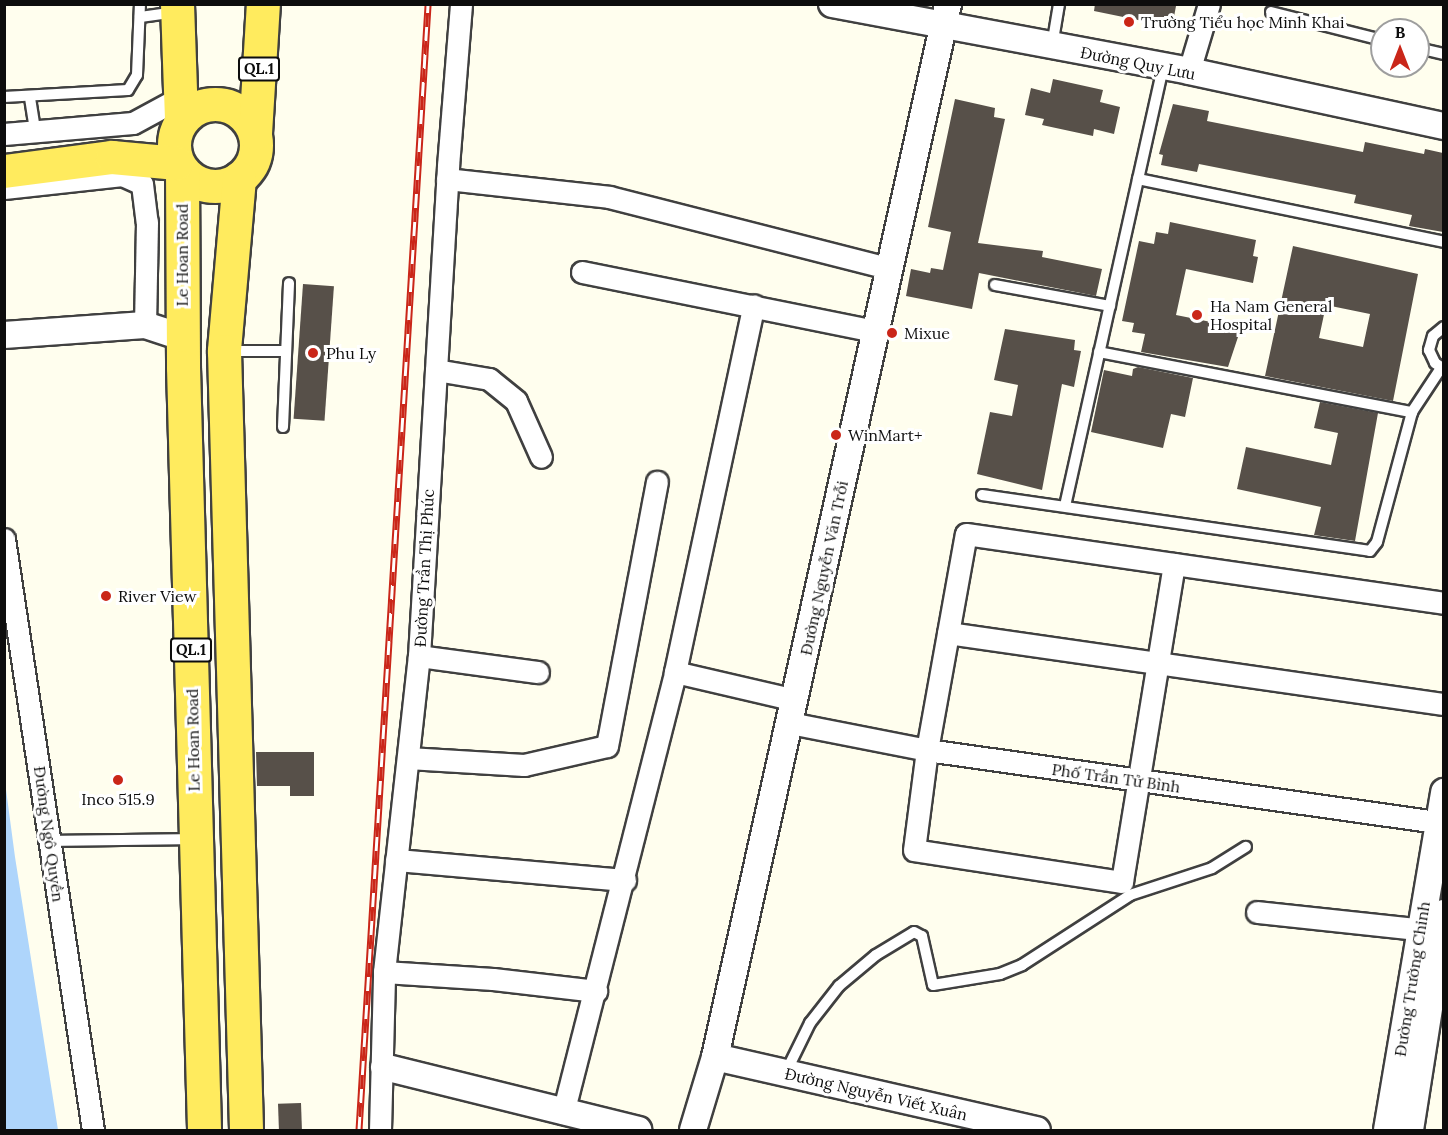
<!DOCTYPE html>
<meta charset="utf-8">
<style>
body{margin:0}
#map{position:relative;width:1448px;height:1135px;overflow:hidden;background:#fffeee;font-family:Lora,serif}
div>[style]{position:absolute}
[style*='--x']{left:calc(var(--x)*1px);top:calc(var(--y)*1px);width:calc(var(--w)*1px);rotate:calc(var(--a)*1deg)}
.water>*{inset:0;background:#aed5fb}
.building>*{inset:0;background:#575049;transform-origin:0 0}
.roads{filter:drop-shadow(2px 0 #404040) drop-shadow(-2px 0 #404040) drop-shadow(0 2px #404040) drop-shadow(0 -2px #404040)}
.service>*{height:10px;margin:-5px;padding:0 5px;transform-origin:5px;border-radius:5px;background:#fff}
.minor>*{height:21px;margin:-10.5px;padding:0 10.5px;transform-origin:10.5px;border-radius:10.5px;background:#fff}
.tertiary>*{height:26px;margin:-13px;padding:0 13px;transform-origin:13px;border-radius:13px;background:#fff}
.primary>*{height:33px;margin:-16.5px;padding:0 16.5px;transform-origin:16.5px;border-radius:16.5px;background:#ffeb5e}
.primary>.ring{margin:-16.5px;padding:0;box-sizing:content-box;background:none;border:33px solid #ffeb5e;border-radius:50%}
.rail>*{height:7px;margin-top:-3.5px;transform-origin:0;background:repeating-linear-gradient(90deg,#fff 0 14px,#ca2619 0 28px);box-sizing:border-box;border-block:2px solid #ca2619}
.dots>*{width:16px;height:16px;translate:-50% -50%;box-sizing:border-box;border:3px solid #fff;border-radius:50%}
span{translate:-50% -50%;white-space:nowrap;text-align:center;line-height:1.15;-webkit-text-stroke:6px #fff;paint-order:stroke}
.shield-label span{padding:2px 4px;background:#fff;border:2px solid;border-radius:4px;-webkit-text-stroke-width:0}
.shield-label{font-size:15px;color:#0d0d0d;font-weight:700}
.poi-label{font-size:16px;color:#0d0d0d}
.left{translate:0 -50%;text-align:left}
.street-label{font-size:16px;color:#0d0d0d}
.frame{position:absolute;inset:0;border:6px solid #0d0d0d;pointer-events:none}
.north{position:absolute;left:1370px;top:18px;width:60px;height:60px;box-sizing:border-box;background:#fff;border:2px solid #9e9e9e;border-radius:50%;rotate:0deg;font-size:16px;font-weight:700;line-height:24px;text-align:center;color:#0d0d0d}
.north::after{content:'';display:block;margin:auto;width:21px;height:27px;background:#ca2619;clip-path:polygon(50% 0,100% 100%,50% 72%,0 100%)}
</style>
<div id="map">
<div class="water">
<i style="clip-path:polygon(5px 782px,15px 857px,58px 1130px,5px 1130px)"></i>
</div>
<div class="building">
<i style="clip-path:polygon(1095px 4px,1168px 4px,1176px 6px,1172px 27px,1094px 11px)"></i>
<i style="clip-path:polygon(1053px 79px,1103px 90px,1100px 102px,1120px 107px,1114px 134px,1094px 129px,1093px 136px,1042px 125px,1044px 119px,1025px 115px,1031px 88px,1050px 93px)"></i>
<i style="clip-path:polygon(955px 99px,995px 108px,994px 117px,1005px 119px,978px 243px,1043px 251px,1042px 257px,1102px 269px,1096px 296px,979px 273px,972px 309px,906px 296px,911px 269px,930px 273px,931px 268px,943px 270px,951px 232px,928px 227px)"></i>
<i style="clip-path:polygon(1173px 104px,1209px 111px,1207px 121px,1363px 152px,1365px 142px,1424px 154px,1425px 149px,1443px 153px,1443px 232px,1409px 226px,1412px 215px,1354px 203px,1356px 195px,1199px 164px,1197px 172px,1161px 165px,1163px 155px,1159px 154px)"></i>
<i style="clip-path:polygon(1170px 222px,1256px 240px,1253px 256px,1258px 257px,1253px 283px,1186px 269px,1176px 315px,1241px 328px,1228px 367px,1141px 352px,1145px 334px,1132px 332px,1134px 323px,1122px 321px,1139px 241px,1154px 244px,1156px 232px,1168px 234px)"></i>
<i style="clip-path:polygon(evenodd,1293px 246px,1418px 274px,1393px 401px,1265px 376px,1293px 246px,1326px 305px,1370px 314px,1363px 347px,1319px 338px,1326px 305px)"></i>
<i style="left:303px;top:284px;width:31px;height:135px;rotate:4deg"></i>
<i style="clip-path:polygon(1005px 329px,1075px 340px,1074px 350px,1081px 351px,1074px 387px,1062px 384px,1042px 490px,977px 474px,990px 412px,1012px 416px,1018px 385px,994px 380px)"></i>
<i style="clip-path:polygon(1138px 367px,1193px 378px,1185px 417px,1171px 414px,1163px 448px,1091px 432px,1104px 370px,1132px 376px,1133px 369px)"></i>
<i style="clip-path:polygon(1320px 402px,1378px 413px,1355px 541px,1314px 535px,1321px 507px,1237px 489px,1246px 447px,1331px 465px,1338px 433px,1314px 428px)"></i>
<i style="clip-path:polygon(256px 752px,314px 752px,314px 796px,290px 796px,290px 786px,257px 786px)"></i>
<i style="left:301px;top:1103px;width:28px;height:23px;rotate:88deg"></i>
</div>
<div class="roads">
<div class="service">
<i style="--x:1271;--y:12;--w:114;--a:14.2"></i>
<i style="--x:140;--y:17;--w:35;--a:-8"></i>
<i style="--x:1052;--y:46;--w:43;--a:-80.5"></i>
<i style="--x:1418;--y:48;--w:27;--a:13"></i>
<i style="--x:4;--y:97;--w:124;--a:-3.2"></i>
<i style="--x:128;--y:90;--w:17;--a:-59"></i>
<i style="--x:137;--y:75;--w:71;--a:-87.6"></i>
<i style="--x:30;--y:98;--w:33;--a:81"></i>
<i style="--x:1138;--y:179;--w:312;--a:11.6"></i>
<i style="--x:995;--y:285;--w:117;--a:10.3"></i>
<i style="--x:1444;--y:327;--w:14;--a:141"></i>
<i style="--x:1433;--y:336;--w:15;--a:106"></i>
<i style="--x:1429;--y:350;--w:14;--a:65"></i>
<i style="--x:1435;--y:363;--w:11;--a:34"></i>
<i style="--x:227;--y:351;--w:59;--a:0"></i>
<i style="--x:1099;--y:352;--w:319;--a:10.9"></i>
<i style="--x:283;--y:427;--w:144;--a:-87.6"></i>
<i style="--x:982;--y:495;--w:392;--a:8.2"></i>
<i style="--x:1370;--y:551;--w:11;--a:-52"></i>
<i style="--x:1377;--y:542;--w:135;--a:-74.9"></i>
<i style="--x:1412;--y:412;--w:53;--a:-56.6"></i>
<i style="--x:1065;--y:506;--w:450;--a:-77.4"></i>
<i style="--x:50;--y:841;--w:144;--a:-0.8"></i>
<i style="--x:786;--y:1072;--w:55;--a:-63.9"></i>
<i style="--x:810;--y:1023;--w:47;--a:-51.9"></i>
<i style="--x:839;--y:986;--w:48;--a:-40"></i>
<i style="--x:876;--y:955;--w:44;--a:-31.2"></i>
<i style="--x:914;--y:932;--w:9;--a:27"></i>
<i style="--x:922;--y:936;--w:50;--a:77.3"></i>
<i style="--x:933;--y:985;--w:68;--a:-9.3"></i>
<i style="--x:1000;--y:974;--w:24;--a:-22"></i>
<i style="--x:1022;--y:965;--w:129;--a:-32.9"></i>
<i style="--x:1130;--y:895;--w:86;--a:-18.2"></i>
<i style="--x:1212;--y:868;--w:40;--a:-32"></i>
</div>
<div class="minor">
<i style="--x:1189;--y:71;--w:70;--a:-73.4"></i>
<i style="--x:4;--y:134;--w:129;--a:-4.9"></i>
<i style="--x:133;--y:123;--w:52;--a:-28.5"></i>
<i style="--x:447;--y:179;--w:163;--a:6.3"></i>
<i style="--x:609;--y:197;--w:288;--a:14.3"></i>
<i style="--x:4;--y:188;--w:119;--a:-6.3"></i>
<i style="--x:122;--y:175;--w:22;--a:24"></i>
<i style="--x:142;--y:184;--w:38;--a:83"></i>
<i style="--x:147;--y:222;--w:103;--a:91.1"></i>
<i style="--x:582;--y:272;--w:299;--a:11.4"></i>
<i style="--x:436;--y:370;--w:54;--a:9.6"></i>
<i style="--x:489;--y:379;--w:35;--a:39"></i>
<i style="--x:516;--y:401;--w:61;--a:65.9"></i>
<i style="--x:4;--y:539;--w:598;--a:81.44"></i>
<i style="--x:1174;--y:564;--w:322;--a:99.3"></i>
<i style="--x:1122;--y:882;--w:210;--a:-171.3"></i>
<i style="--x:914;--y:850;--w:101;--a:-82.6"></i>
<i style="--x:927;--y:750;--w:219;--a:-79.8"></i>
<i style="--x:966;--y:534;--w:483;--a:8.2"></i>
<i style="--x:948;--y:633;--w:501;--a:8.15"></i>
<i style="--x:419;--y:656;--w:120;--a:7.7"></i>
<i style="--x:675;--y:672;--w:123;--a:13.1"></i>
<i style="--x:790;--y:723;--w:140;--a:11.1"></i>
<i style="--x:927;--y:750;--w:522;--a:8.04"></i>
<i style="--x:408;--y:758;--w:116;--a:3.5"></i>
<i style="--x:524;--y:765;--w:85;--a:-12.9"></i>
<i style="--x:607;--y:746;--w:269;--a:-79.3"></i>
<i style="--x:396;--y:860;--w:230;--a:5"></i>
<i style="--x:1257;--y:912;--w:179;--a:6.1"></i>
<i style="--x:384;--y:972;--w:109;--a:3.7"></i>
<i style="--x:493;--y:979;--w:104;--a:6.6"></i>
<i style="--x:563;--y:1113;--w:455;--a:-75.7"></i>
<i style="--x:675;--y:672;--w:375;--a:-77.9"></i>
<i style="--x:380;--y:1130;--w:158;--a:-88.5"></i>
<i style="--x:384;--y:972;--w:318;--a:-83.7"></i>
<i style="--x:419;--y:656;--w:491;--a:-86.6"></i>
<i style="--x:448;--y:166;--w:163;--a:-85.4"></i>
</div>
<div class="tertiary">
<i style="--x:832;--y:4;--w:363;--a:10.6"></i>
<i style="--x:1189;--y:71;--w:261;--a:12.2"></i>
<i style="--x:4;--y:335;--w:141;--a:-4.1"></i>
<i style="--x:145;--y:325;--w:39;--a:18"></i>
<i style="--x:715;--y:1057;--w:330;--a:12.8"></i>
<i style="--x:384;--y:1067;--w:262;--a:13.9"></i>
<i style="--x:693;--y:1130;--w:76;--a:-73.2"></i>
<i style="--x:715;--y:1057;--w:1078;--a:-77.52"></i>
<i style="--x:1387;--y:1130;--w:343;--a:-80.4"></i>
<i style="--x:1410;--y:1130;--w:220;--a:-81.1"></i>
</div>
<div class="primary">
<i style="--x:177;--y:4;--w:117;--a:88"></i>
<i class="ring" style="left:174px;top:104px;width:49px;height:49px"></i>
<i style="--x:255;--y:133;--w:129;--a:-86.5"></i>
<i style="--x:182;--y:170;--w:197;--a:89.7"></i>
<i style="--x:183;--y:367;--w:763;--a:88.42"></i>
<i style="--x:4;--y:171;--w:109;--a:-7.4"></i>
<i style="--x:112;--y:157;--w:65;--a:5.3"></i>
<i style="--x:239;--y:178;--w:174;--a:95"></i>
<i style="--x:224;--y:351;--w:779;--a:88.38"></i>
</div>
</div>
<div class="rail">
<i style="--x:359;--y:1130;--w:1128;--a:-86.49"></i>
</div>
<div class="dots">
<i style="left:1129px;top:22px;background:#ca2619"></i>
<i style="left:1197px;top:315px;background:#ca2619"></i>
<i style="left:892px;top:333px;background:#ca2619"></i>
<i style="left:313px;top:353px;background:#ca2619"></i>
<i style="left:836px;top:435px;background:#ca2619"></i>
<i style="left:106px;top:596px;background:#ca2619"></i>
<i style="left:118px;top:780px;background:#ca2619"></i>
</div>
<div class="shield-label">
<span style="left:259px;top:69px">QL.1</span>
<span style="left:191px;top:650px">QL.1</span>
</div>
<div class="poi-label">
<span class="left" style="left:1141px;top:22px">Trường Tiểu học Minh Khai</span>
<span class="left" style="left:1210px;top:315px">Ha Nam General<br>Hospital</span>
<span class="left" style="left:904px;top:333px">Mixue</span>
<span class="left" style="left:326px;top:353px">Phu Ly</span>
<span class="left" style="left:848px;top:435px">WinMart+</span>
<span class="left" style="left:118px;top:596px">River View</span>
<span style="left:118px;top:799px">Inco 515.9</span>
</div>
<div class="street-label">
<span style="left:1138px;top:63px;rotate:11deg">Đường Quy Lưu</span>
<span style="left:182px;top:255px;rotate:-90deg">Le Hoan Road</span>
<span style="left:424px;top:568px;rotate:-87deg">Đường Trần Thị Phúc</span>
<span style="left:824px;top:568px;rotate:-78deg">Đường Nguyễn Văn Trỗi</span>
<span style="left:193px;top:740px;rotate:-91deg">Le Hoan Road</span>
<span style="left:1116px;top:778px;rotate:8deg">Phố Trần Tử Bình</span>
<span style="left:49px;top:834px;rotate:82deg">Đường Ngô Quyền</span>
<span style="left:1412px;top:979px;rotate:-81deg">Đường Trường Chinh</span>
<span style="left:876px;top:1094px;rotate:13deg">Đường Nguyễn Viết Xuân</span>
</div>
<div class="frame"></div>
<div class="north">B</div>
</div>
